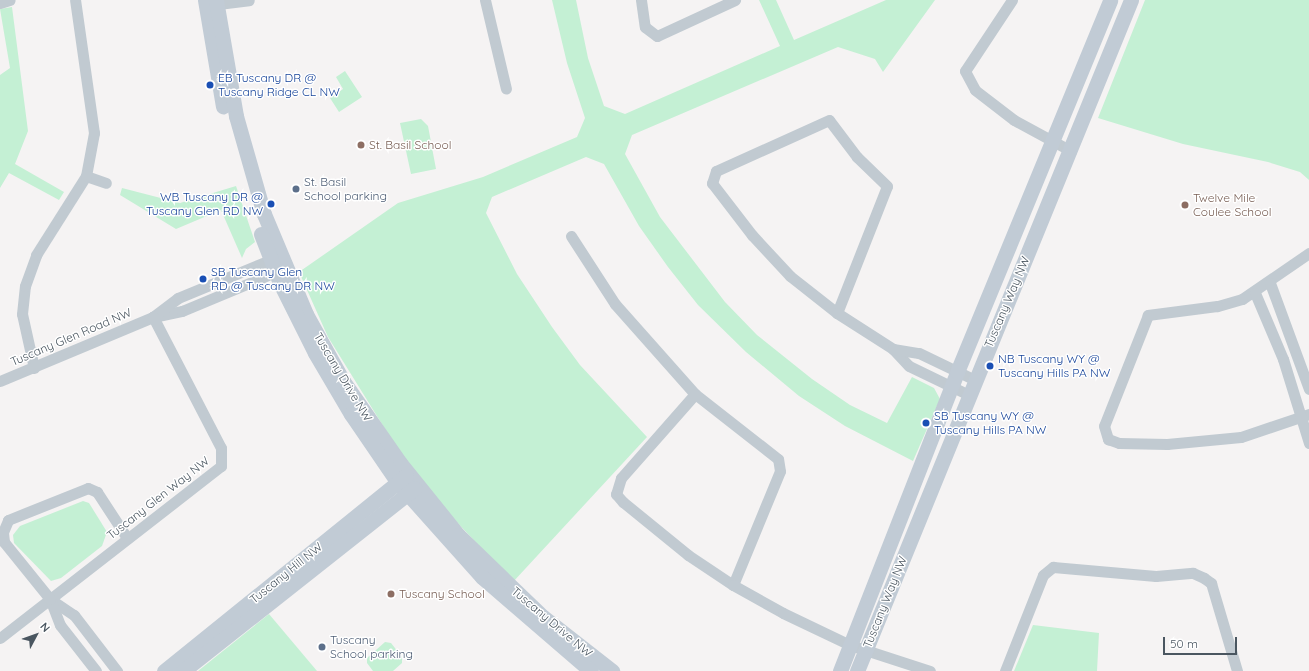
<!DOCTYPE html>
<style>
body{margin:0}
#map{position:relative;width:1309px;height:671px;overflow:hidden;background:#f5f3f3;font-family:Quicksand,sans-serif}
div>[style]{position:absolute}
[style*='--x']{left:calc(var(--x)*1px);top:calc(var(--y)*1px);width:calc(var(--w)*1px);rotate:calc(var(--a)*1deg)}
.green>*{inset:0;background:#c4f0d4}
.street>*{height:11px;margin:-5.5px;padding:0 5.5px;transform-origin:5.5px;border-radius:5.5px;background:#c1cad1}
.secondary>*{height:15px;margin:-7.5px;padding:0 7.5px;transform-origin:7.5px;border-radius:7.5px;background:#c1cbd5}
.dots>*{width:11px;height:11px;translate:-50% -50%;box-sizing:border-box;border:2px solid #fff;border-radius:50%}
span{translate:-50% -50%;white-space:nowrap;text-align:center;line-height:1.15;-webkit-text-stroke:3px #fff;paint-order:stroke}
.transit-label{font-size:12px;color:#164399}
.left{translate:0 -50%;text-align:left}
.right{translate:-100% -50%;text-align:right}
.education-label{font-size:12px;color:#785e54}
.service-label{font-size:12px;color:#4e5e75}
.street-label{font-size:12px;color:#4a5660}
.north{position:absolute;left:16px;top:615px;width:40px;height:40px;-webkit-text-stroke:3px #fff;paint-order:stroke;rotate:49deg;font-size:11px;font-weight:700;line-height:16px;text-align:center;color:#4a5660}
.north::after{content:'';display:block;margin:auto;width:14px;height:18px;background:#4a5660;clip-path:polygon(50% 0,100% 100%,50% 72%,0 100%)}
.scale{position:absolute;left:1163px;top:637px;width:74px;height:18px;box-sizing:border-box;border:2px solid #4a5660;border-top:0;padding-left:5px;font-size:12px;line-height:14px;white-space:nowrap;color:#4a5660;-webkit-text-stroke:3px #fff;paint-order:stroke}
</style>
<div id="map">
<div class="green">
<i style="clip-path:polygon(552px 0,576px 0,588px 58px,604px 106px,625px 114px,780px 46px,759px 0,776px 0,794px 40px,886px 0,935px 0,883px 72px,875px 59px,838px 47px,632px 135px,625px 154px,660px 217px,725px 302px,757px 335px,812px 379px,850px 405px,887px 423px,912px 377px,934px 388px,940px 399px,913px 461px,845px 426px,799px 396px,746px 352px,698px 305px,668px 267px,639px 226px,604px 164px,586px 157px,492px 197px,486px 213px,517px 274px,552px 327px,580px 365px,647px 437px,513px 582px,453px 518px,398px 450px,328px 337px,299px 272px,398px 203px,483px 177px,577px 137px,585px 118px,567px 63px)"></i>
<i style="clip-path:polygon(1145px 0,1309px 0,1309px 180px,1300px 172px,1268px 162px,1183px 144px,1098px 118px)"></i>
<i style="clip-path:polygon(12px 7px,28px 131px,15px 164px,64px 192px,59px 200px,9px 173px,0 188px,0 75px,10px 68px,0 9px)"></i>
<i style="clip-path:polygon(345px 71px,362px 97px,339px 112px,330px 98px,343px 89px,336px 77px)"></i>
<i style="clip-path:polygon(421px 119px,428px 126px,436px 169px,411px 174px,400px 123px)"></i>
<i style="clip-path:polygon(236px 186px,255px 242px,246px 249px,242px 258px,221px 210px,176px 229px,120px 195px,122px 188px,180px 203px)"></i>
<i style="clip-path:polygon(83px 501px,89px 503px,107px 532px,102px 546px,61px 578px,51px 581px,14px 543px,13px 535px,20px 526px)"></i>
<i style="clip-path:polygon(269px 614px,317px 671px,198px 671px)"></i>
<i style="clip-path:polygon(1033px 625px,1099px 633px,1097px 671px,1014px 671px)"></i>
<i style="clip-path:polygon(385px 642px,391px 643px,402px 657px,402px 663px,393px 671px,373px 671px,367px 663px,367px 658px)"></i>
</div>
<div class="street">
<i style="--x:485;--y:0;--w:91;--a:76.7"></i>
<i style="--x:641;--y:0;--w:27;--a:82"></i>
<i style="--x:645;--y:27;--w:15;--a:37"></i>
<i style="--x:657;--y:36;--w:86;--a:-24.8"></i>
<i style="--x:1012;--y:0;--w:85;--a:123.5"></i>
<i style="--x:965;--y:71;--w:21;--a:62"></i>
<i style="--x:975;--y:90;--w:49;--a:37.6"></i>
<i style="--x:1014;--y:120;--w:65;--a:28.5"></i>
<i style="--x:0;--y:3;--w:10;--a:-17"></i>
<i style="--x:210;--y:5;--w:39;--a:-7"></i>
<i style="--x:86;--y:176;--w:21;--a:19"></i>
<i style="--x:571;--y:236;--w:81;--a:57.1"></i>
<i style="--x:615;--y:304;--w:120;--a:48.4"></i>
<i style="--x:1309;--y:253;--w:81;--a:145.5"></i>
<i style="--x:1242;--y:299;--w:26;--a:164"></i>
<i style="--x:1217;--y:306;--w:70;--a:172.6"></i>
<i style="--x:1148;--y:315;--w:119;--a:111.6"></i>
<i style="--x:1104;--y:426;--w:14;--a:73"></i>
<i style="--x:1108;--y:439;--w:12;--a:20"></i>
<i style="--x:1119;--y:443;--w:48;--a:1.2"></i>
<i style="--x:1167;--y:444;--w:74;--a:-5.4"></i>
<i style="--x:1241;--y:437;--w:72;--a:-18.7"></i>
<i style="--x:1270;--y:283;--w:113;--a:69.8"></i>
<i style="--x:1255;--y:293;--w:72;--a:67"></i>
<i style="--x:1283;--y:359;--w:88;--a:72.8"></i>
<i style="--x:837;--y:313;--w:136;--a:-68.5"></i>
<i style="--x:887;--y:186;--w:42;--a:-136"></i>
<i style="--x:857;--y:157;--w:46;--a:-127.1"></i>
<i style="--x:829;--y:120;--w:124;--a:155.7"></i>
<i style="--x:716;--y:171;--w:13;--a:108"></i>
<i style="--x:712;--y:183;--w:66;--a:52.4"></i>
<i style="--x:752;--y:235;--w:56;--a:47.2"></i>
<i style="--x:790;--y:276;--w:60;--a:38.2"></i>
<i style="--x:837;--y:313;--w:67;--a:32.7"></i>
<i style="--x:893;--y:349;--w:23;--a:47"></i>
<i style="--x:909;--y:366;--w:67;--a:25.8"></i>
<i style="--x:893;--y:349;--w:26;--a:9"></i>
<i style="--x:919;--y:353;--w:62;--a:25.7"></i>
<i style="--x:34;--y:368;--w:55;--a:-102.5"></i>
<i style="--x:22;--y:314;--w:28;--a:-84"></i>
<i style="--x:25;--y:286;--w:33;--a:-70"></i>
<i style="--x:36;--y:255;--w:93;--a:-57.7"></i>
<i style="--x:86;--y:176;--w:44;--a:-79.5"></i>
<i style="--x:94;--y:133;--w:134;--a:-98.1"></i>
<i style="--x:0;--y:381;--w:166;--a:-22.7"></i>
<i style="--x:153;--y:317;--w:30;--a:-12"></i>
<i style="--x:182;--y:311;--w:83;--a:-22.6"></i>
<i style="--x:259;--y:279;--w:17;--a:-24"></i>
<i style="--x:275;--y:272;--w:12;--a:-48"></i>
<i style="--x:283;--y:263;--w:13;--a:-167"></i>
<i style="--x:270;--y:260;--w:100;--a:157.6"></i>
<i style="--x:178;--y:298;--w:31;--a:143"></i>
<i style="--x:733;--y:585;--w:123;--a:-67.6"></i>
<i style="--x:780;--y:471;--w:12;--a:-99"></i>
<i style="--x:778;--y:459;--w:105;--a:-141.9"></i>
<i style="--x:695;--y:394;--w:112;--a:131.4"></i>
<i style="--x:621;--y:478;--w:17;--a:107"></i>
<i style="--x:616;--y:494;--w:11;--a:49"></i>
<i style="--x:623;--y:502;--w:84;--a:39.2"></i>
<i style="--x:688;--y:555;--w:54;--a:33.7"></i>
<i style="--x:733;--y:585;--w:57;--a:29.2"></i>
<i style="--x:783;--y:613;--w:74;--a:25.5"></i>
<i style="--x:850;--y:645;--w:84;--a:18"></i>
<i style="--x:50;--y:599;--w:29;--a:34"></i>
<i style="--x:74;--y:615;--w:71;--a:52.5"></i>
<i style="--x:0;--y:638;--w:280;--a:-37.9"></i>
<i style="--x:221;--y:466;--w:18;--a:-90"></i>
<i style="--x:221;--y:448;--w:148;--a:-117.4"></i>
<i style="--x:96;--y:671;--w:58;--a:-128"></i>
<i style="--x:60;--y:625;--w:28;--a:-111"></i>
<i style="--x:50;--y:599;--w:73;--a:-128.9"></i>
<i style="--x:4;--y:542;--w:10;--a:-96"></i>
<i style="--x:3;--y:532;--w:13;--a:-67"></i>
<i style="--x:8;--y:520;--w:86;--a:-21.8"></i>
<i style="--x:88;--y:488;--w:10;--a:24"></i>
<i style="--x:97;--y:492;--w:55;--a:56.9"></i>
<i style="--x:1005;--y:671;--w:103;--a:-68.4"></i>
<i style="--x:1043;--y:575;--w:13;--a:-39"></i>
<i style="--x:1053;--y:567;--w:103;--a:5"></i>
<i style="--x:1156;--y:576;--w:37;--a:-5"></i>
<i style="--x:1193;--y:573;--w:12;--a:24"></i>
<i style="--x:1204;--y:578;--w:9;--a:36"></i>
<i style="--x:1211;--y:583;--w:92;--a:73.5"></i>
</div>
<div class="secondary">
<i style="--x:205;--y:0;--w:108;--a:80.4"></i>
<i style="--x:216;--y:0;--w:118;--a:80.2"></i>
<i style="--x:236;--y:116;--w:102;--a:74.1"></i>
<i style="--x:264;--y:214;--w:108;--a:67.2"></i>
<i style="--x:306;--y:314;--w:77;--a:61.1"></i>
<i style="--x:343;--y:381;--w:100;--a:55.2"></i>
<i style="--x:400;--y:463;--w:92;--a:51.1"></i>
<i style="--x:458;--y:535;--w:118;--a:44"></i>
<i style="--x:543;--y:617;--w:88;--a:38"></i>
<i style="--x:261;--y:234;--w:53;--a:68.8"></i>
<i style="--x:280;--y:283;--w:78;--a:63.4"></i>
<i style="--x:315;--y:353;--w:71;--a:59.5"></i>
<i style="--x:351;--y:414;--w:83;--a:55.7"></i>
<i style="--x:398;--y:483;--w:126;--a:48.2"></i>
<i style="--x:482;--y:577;--w:144;--a:40.8"></i>
<i style="--x:164;--y:671;--w:311;--a:-38.9"></i>
<i style="--x:183;--y:671;--w:295;--a:-38.3"></i>
<i style="--x:840;--y:671;--w:321;--a:-68.6"></i>
<i style="--x:957;--y:372;--w:402;--a:-67.6"></i>
<i style="--x:857;--y:671;--w:725;--a:-67.79"></i>
</div>
<div class="dots">
<i style="left:210px;top:85px;background:#1a4fb4"></i>
<i style="left:361px;top:145px;background:#8d6e63"></i>
<i style="left:296px;top:189px;background:#5c6f8a"></i>
<i style="left:271px;top:204px;background:#1a4fb4"></i>
<i style="left:1185px;top:205px;background:#8d6e63"></i>
<i style="left:203px;top:279px;background:#1a4fb4"></i>
<i style="left:990px;top:366px;background:#1a4fb4"></i>
<i style="left:926px;top:423px;background:#1a4fb4"></i>
<i style="left:391px;top:594px;background:#8d6e63"></i>
<i style="left:322px;top:647px;background:#5c6f8a"></i>
</div>
<div class="transit-label">
<span class="left" style="left:218px;top:85px">EB Tuscany DR @<br>Tuscany Ridge CL NW</span>
<span class="right" style="left:263px;top:204px">WB Tuscany DR @<br>Tuscany Glen RD NW</span>
<span class="left" style="left:211px;top:279px">SB Tuscany Glen<br>RD @ Tuscany DR NW</span>
<span class="left" style="left:998px;top:366px">NB Tuscany WY @<br>Tuscany Hills PA NW</span>
<span class="left" style="left:934px;top:423px">SB Tuscany WY @<br>Tuscany Hills PA NW</span>
</div>
<div class="education-label">
<span class="left" style="left:369px;top:145px">St. Basil School</span>
<span class="left" style="left:1193px;top:205px">Twelve Mile<br>Coulee School</span>
<span class="left" style="left:399px;top:594px">Tuscany School</span>
</div>
<div class="service-label">
<span class="left" style="left:304px;top:189px">St. Basil<br>School parking</span>
<span class="left" style="left:330px;top:647px">Tuscany<br>School parking</span>
</div>
<div class="street-label">
<span style="left:1007px;top:302px;rotate:-67deg">Tuscany Way NW</span>
<span style="left:71px;top:337px;rotate:-23deg">Tuscany Glen Road NW</span>
<span style="left:343px;top:377px;rotate:59deg">Tuscany Drive NW</span>
<span style="left:158px;top:498px;rotate:-38deg">Tuscany Glen Way NW</span>
<span style="left:286px;top:573px;rotate:-39deg">Tuscany Hill NW</span>
<span style="left:885px;top:602px;rotate:-68deg">Tuscany Way NW</span>
<span style="left:552px;top:622px;rotate:40deg">Tuscany Drive NW</span>
</div>
<div class="north">N</div>
<div class="scale">50 m</div>
</div>
